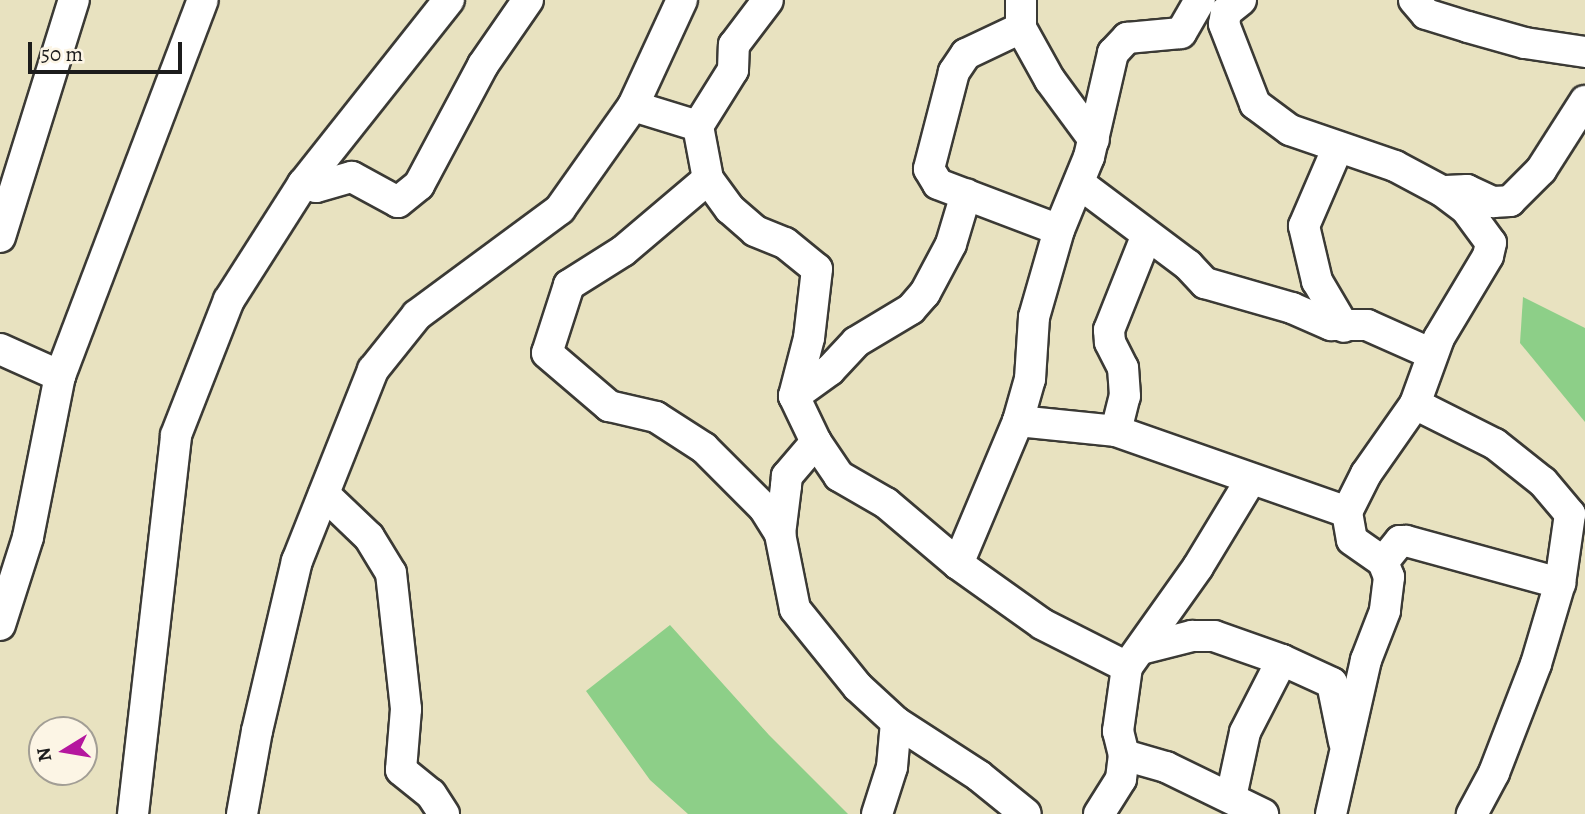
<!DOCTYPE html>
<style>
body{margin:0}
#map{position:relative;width:1585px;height:814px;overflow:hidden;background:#e8e2c0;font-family:Alegreya,serif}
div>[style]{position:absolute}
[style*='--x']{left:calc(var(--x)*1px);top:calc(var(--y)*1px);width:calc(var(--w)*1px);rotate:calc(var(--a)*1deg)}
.green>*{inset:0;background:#8dcf88}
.roads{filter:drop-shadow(2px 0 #3b3a35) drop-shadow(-2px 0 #3b3a35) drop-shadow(0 2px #3b3a35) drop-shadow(0 -2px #3b3a35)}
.minor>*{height:30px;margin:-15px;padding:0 15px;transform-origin:15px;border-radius:15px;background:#fff}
span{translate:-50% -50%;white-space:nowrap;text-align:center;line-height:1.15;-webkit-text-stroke:5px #fcf5e5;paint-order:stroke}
.north{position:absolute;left:28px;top:716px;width:70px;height:70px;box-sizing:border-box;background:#fcf5e5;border:2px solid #a29e95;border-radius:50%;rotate:259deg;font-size:19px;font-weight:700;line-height:28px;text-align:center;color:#1c1c1c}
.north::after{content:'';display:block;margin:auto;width:24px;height:32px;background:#b5179e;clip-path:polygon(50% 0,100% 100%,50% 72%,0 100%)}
.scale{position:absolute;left:28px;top:42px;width:154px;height:32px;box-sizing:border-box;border:4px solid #1c1c1c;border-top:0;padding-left:9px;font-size:21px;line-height:24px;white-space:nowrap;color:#1c1c1c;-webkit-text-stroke:5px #fcf5e5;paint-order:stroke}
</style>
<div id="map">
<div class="green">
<i style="clip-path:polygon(1523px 297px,1585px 328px,1585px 422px,1520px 343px)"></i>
<i style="clip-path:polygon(670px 625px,769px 735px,848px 814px,688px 814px,650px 780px,586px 691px)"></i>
</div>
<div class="roads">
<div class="minor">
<i style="--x:1021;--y:0;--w:28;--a:90"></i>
<i style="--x:1021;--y:28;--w:60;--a:60.9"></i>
<i style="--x:1050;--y:80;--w:74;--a:53.7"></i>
<i style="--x:1241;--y:0;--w:19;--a:141"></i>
<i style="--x:1226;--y:12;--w:12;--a:99"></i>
<i style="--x:1224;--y:24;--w:86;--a:68.8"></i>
<i style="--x:1255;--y:104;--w:44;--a:36.6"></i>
<i style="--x:1290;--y:130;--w:111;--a:18.9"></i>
<i style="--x:1395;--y:166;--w:53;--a:28"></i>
<i style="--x:1442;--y:191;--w:30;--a:37"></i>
<i style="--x:1466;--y:209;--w:42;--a:53.7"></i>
<i style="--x:1491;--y:243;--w:13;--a:103"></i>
<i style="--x:1488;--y:256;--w:96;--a:120.9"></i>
<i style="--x:1439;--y:338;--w:70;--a:110"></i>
<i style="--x:1415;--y:404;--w:85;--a:125"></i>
<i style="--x:1366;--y:474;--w:42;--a:116.6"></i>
<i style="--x:1414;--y:0;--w:18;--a:49"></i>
<i style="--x:1426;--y:14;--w:44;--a:17.2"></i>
<i style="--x:1468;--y:27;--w:59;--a:15.7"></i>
<i style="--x:1525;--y:43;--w:61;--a:8.5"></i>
<i style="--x:1021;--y:28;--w:61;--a:154.7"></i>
<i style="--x:966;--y:54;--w:22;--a:124"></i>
<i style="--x:954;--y:72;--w:100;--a:104.5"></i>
<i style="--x:929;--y:169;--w:17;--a:59"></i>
<i style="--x:938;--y:184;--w:129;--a:20.8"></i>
<i style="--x:633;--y:106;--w:68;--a:17.1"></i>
<i style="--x:698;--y:126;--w:54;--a:79.3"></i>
<i style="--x:708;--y:179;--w:37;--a:54"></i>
<i style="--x:730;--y:209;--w:33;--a:41"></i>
<i style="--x:755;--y:231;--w:32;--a:22"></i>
<i style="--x:785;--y:243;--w:41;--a:39.1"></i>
<i style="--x:817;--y:269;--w:69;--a:96.6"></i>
<i style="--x:809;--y:338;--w:60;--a:104.5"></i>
<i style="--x:794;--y:396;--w:51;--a:64.4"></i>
<i style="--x:816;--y:442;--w:41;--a:55.9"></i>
<i style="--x:839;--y:476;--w:54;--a:29.9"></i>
<i style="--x:886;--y:503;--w:94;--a:40.3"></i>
<i style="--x:958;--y:564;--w:103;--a:35.5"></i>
<i style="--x:1042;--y:624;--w:95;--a:26.8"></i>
<i style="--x:698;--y:126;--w:66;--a:-58"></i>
<i style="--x:733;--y:70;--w:25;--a:-88"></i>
<i style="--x:734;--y:45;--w:56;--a:-52.9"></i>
<i style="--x:1338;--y:147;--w:86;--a:113.3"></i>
<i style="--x:1304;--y:226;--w:57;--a:76.7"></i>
<i style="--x:1317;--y:281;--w:53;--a:59.6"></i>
<i style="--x:708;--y:179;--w:111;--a:139.7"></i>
<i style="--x:623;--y:251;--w:64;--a:147.8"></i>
<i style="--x:569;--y:285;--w:71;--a:107.9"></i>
<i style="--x:547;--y:353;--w:82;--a:40.5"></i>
<i style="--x:609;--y:406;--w:48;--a:13.2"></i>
<i style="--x:656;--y:417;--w:57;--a:32.9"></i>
<i style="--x:704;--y:448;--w:85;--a:45"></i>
<i style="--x:764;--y:508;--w:31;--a:58"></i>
<i style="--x:303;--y:184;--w:13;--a:13"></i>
<i style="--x:316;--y:187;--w:37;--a:-16"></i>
<i style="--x:352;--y:177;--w:52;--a:28.5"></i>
<i style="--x:398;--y:202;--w:27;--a:-39"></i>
<i style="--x:419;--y:185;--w:136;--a:-61.9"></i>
<i style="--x:483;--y:65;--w:79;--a:-55.3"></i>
<i style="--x:1080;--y:184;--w:135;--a:36.9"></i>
<i style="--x:1188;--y:265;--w:25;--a:47"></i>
<i style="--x:1205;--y:283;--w:91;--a:16"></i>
<i style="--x:1292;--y:308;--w:43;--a:23.6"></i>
<i style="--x:1331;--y:325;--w:36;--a:0"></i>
<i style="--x:1367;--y:325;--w:71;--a:24"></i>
<i style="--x:1446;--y:191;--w:21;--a:-3"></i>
<i style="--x:1467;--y:190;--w:29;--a:25"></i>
<i style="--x:1493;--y:202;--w:17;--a:-3"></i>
<i style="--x:1510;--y:201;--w:44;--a:-45"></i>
<i style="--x:1541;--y:170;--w:82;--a:-57.5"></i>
<i style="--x:0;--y:237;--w:248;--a:-72.7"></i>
<i style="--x:0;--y:349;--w:66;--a:24.2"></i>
<i style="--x:794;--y:396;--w:44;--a:-35.8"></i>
<i style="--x:830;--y:370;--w:38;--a:-47"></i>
<i style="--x:856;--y:342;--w:64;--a:-31"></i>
<i style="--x:911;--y:309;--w:21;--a:-49"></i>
<i style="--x:925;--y:293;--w:55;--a:-62"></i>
<i style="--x:951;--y:244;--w:52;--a:-73.3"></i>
<i style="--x:1415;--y:404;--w:89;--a:26.6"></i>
<i style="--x:1495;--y:444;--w:61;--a:38.4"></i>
<i style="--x:1543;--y:482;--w:42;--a:49.8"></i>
<i style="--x:1570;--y:514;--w:70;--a:98.2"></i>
<i style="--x:1560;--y:583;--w:84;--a:106.5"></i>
<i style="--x:1536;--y:664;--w:117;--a:111.1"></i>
<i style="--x:1494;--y:773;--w:47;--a:118.2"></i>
<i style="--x:1018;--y:421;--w:99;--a:5.8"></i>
<i style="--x:1116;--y:431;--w:245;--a:19.3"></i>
<i style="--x:1347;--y:512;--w:28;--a:80"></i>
<i style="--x:1352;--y:540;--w:38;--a:35"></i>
<i style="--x:1383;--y:562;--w:16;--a:68"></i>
<i style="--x:1389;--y:577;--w:34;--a:97"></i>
<i style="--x:1385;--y:611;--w:53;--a:111.2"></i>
<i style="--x:1366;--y:660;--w:158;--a:102.8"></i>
<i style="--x:1116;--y:431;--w:36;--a:-76"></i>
<i style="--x:1125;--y:396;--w:28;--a:-94"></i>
<i style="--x:1123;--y:368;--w:29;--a:-117"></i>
<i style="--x:1110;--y:342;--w:12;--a:-95"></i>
<i style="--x:1109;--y:330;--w:100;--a:-68.3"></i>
<i style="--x:816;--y:442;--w:45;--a:130.5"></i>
<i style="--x:787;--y:476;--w:10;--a:96"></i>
<i style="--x:786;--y:486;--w:48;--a:97.1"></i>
<i style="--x:780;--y:534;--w:76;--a:78.7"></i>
<i style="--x:795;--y:609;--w:100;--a:51.1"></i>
<i style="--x:858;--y:687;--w:52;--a:42.6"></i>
<i style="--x:896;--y:722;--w:99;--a:33"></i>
<i style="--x:979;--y:776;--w:60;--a:39"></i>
<i style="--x:1250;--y:481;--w:100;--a:121.2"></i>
<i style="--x:1198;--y:567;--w:123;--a:125.4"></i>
<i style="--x:1127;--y:667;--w:65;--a:98"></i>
<i style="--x:1118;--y:731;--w:25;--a:76"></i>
<i style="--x:1124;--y:755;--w:44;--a:15.9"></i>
<i style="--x:1166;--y:767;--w:108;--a:25.9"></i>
<i style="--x:324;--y:494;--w:62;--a:43.7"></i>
<i style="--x:369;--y:537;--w:42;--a:58.6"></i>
<i style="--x:391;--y:573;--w:137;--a:83.7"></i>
<i style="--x:406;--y:709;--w:61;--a:94.7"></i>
<i style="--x:401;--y:770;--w:38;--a:39"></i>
<i style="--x:431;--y:794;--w:24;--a:57"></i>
<i style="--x:1383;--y:562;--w:27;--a:-51"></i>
<i style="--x:1400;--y:541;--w:6;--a:0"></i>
<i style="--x:1406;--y:541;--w:160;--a:15.3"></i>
<i style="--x:958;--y:564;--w:155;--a:-67.2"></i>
<i style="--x:1018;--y:421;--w:44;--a:-74.1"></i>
<i style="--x:1030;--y:379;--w:62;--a:-86.3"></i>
<i style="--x:1034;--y:317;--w:91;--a:-74"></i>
<i style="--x:1059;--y:230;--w:79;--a:-67.7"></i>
<i style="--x:1089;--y:157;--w:107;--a:-77"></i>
<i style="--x:1113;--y:53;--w:21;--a:-47"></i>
<i style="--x:1127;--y:38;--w:54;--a:-5.3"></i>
<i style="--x:1181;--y:33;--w:38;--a:-60"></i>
<i style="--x:0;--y:625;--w:92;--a:-72.3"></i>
<i style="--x:28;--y:537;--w:164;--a:-78.8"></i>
<i style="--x:60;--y:376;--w:402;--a:-69.2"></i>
<i style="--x:1141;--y:649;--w:53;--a:-14.3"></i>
<i style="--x:1192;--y:636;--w:22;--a:0"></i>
<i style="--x:1214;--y:636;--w:72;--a:19.4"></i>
<i style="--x:1282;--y:660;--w:55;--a:24.7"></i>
<i style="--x:1332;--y:683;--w:60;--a:78.5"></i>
<i style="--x:1231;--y:797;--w:66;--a:-77.8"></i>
<i style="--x:1245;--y:732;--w:81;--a:-62.8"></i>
<i style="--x:133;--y:814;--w:381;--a:-83.5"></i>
<i style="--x:176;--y:435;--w:145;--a:-68.6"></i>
<i style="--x:229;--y:300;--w:138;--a:-57.5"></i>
<i style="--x:303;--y:184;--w:235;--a:-51.6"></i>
<i style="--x:242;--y:814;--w:84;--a:-79.8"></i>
<i style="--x:257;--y:731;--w:175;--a:-76.8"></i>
<i style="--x:297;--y:561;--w:206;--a:-68.3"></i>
<i style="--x:373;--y:370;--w:70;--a:-51.3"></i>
<i style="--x:417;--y:315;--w:178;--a:-36.5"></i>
<i style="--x:560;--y:209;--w:126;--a:-54.7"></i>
<i style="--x:633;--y:106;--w:117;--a:-65.2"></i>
<i style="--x:877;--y:814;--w:49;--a:-72.3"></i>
<i style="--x:892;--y:767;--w:45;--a:-84.9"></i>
<i style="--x:1099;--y:814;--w:41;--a:-57.8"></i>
<i style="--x:1121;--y:779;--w:24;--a:-83"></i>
</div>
</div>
<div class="north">N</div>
<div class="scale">50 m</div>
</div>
